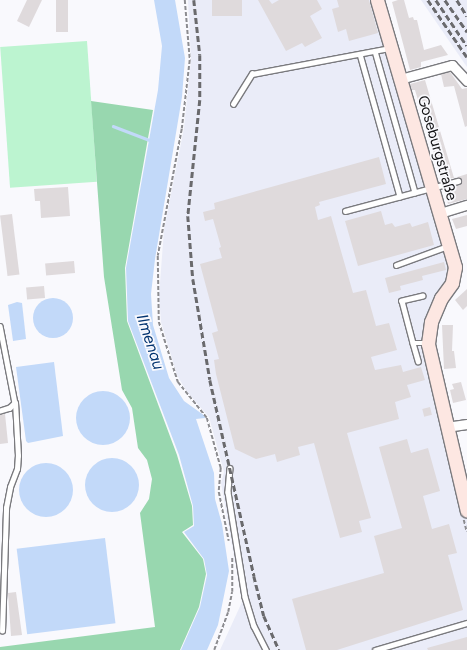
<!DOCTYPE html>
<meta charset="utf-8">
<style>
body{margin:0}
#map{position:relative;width:467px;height:650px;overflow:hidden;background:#f9f9fd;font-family:Figtree,sans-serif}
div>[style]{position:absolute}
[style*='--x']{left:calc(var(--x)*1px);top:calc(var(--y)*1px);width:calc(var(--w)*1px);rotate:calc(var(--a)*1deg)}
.built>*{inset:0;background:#eaecf8}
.green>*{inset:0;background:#bcf4d0;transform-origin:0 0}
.forest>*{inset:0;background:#98d7af}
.water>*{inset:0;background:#c2d9f9;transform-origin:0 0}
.round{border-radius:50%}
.stream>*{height:2.5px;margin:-1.25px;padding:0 1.25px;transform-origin:1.25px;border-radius:1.25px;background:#c2d9f9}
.building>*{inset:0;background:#dfdadc;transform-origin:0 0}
.path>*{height:1.5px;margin-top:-0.75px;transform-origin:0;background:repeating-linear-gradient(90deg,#8c8c90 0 4px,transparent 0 6px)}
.roads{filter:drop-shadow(1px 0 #7a7a7e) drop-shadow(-1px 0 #7a7a7e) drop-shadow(0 1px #7a7a7e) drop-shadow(0 -1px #7a7a7e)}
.lane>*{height:4.5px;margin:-2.25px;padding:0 2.25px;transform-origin:2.25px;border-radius:2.25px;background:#fff}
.street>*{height:9px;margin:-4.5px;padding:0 4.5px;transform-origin:4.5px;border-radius:4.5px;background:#fff}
.secondary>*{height:13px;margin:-6.5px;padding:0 6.5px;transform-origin:6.5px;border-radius:6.5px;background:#fde7e2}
.rail>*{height:2.5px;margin-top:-1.25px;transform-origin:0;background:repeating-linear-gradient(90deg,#6a6a6d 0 6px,transparent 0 9px)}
span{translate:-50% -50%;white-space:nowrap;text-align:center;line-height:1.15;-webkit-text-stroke:3.5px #f9f9fd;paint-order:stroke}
.street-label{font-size:15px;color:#141416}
.water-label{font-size:16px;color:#033470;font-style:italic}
</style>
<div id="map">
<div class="built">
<i style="clip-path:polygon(188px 0,381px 0,460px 280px,443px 303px,433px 345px,467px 481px,467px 650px,220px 650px,242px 602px,221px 483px,224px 472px,209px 417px,187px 392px,177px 375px,161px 322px,159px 296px,164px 230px,184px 128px,191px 60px)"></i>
<i style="clip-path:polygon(421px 0,467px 0,467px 67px)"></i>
</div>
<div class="green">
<i style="left:87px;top:41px;width:141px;height:87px;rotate:86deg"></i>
</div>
<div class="forest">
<i style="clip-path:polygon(91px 101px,153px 110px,125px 268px,127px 321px,177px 455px,192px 506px,193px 525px,182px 532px,203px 559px,206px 574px,199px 607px,180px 650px,0 650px,0 647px,155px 627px,140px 513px,149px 499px,152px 479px,147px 460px,138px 448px,132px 408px,122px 390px,104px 277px)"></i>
</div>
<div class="water">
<i style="clip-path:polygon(154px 0,175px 0,185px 58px,182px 97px,155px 259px,151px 294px,153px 325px,169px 378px,184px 401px,205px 416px,205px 418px,196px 419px,214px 473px,215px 499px,222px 524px,229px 571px,218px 625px,207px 650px,181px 650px,200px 607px,207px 575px,204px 559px,184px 532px,194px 526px,193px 506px,179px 455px,128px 321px,126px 268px,158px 90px,162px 46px)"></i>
<i class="round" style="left:33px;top:298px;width:40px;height:40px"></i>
<i style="clip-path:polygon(17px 302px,22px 303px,26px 339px,13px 341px,8px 305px)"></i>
<i style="clip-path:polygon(54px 362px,63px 436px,28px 443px,26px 441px,16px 367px)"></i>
<i class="round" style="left:76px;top:391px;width:54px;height:54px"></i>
<i class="round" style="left:85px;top:458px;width:54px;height:54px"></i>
<i class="round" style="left:19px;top:463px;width:54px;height:54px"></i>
<i style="left:105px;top:538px;width:86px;height:89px;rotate:83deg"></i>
</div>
<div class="stream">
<i style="--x:113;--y:126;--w:40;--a:21"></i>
</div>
<div class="building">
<i style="clip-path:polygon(27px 0,42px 0,29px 27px,17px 21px)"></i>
<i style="left:56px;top:0;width:12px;height:32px"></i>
<i style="left:212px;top:0;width:30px;height:16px"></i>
<i style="clip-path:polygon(258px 0,269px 0,272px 4px,279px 0,317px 0,322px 9px,310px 16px,322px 38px,305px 47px,302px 43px,286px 51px)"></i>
<i style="clip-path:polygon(337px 0,369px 0,378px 33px,349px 41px,346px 29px,338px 32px,332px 9px,339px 7px)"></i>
<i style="clip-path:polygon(398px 0,404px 0,409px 18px,413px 17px,414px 20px,417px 20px,424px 50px,441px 45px,448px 55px,421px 62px,421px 67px,410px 70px,392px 2px)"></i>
<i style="clip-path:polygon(450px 72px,462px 89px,467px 88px,467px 126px,465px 127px,454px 86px,444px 87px,441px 74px)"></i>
<i style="clip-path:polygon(425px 80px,454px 178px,467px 174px,467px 199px,448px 204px,444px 189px,459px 184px,462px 180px,457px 177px,442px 181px,415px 90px,412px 90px,410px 84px)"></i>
<i style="clip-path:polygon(379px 157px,386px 184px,319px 202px,320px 205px,315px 207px,318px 220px,331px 216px,353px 293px,366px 290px,376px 326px,389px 323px,397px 350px,371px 357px,375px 370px,401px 365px,403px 372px,421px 367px,425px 380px,407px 385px,411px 397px,395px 402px,399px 419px,347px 433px,371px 518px,359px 521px,362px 532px,340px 538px,314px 443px,298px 447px,300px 455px,277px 462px,275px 454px,256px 459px,235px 449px,216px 374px,214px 360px,219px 359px,212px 333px,218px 331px,200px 264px,222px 258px,219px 248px,221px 247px,213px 219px,205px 221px,203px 212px,215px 209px,214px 203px)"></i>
<i style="clip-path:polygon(68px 187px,70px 216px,41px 218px,40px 201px,35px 201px,34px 189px)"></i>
<i style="clip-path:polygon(381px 211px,385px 225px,392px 223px,395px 227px,410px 223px,412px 227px,428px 222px,434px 245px,358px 266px,345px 221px)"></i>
<i style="left:12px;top:214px;width:61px;height:12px;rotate:83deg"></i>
<i style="clip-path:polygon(467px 215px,467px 226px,456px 229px,452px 219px)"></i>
<i style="left:74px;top:261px;width:12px;height:29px;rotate:85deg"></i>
<i style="clip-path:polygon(444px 262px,446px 270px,422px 276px,423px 280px,400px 286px,401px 290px,389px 293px,385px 278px)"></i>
<i style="left:44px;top:286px;width:12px;height:18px;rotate:85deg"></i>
<i style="clip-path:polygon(467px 289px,467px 306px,463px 310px,455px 300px)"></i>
<i style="clip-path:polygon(442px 325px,453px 325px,452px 351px,454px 351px,456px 368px,444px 369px)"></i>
<i style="clip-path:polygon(461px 382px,466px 400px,453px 403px,450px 390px,454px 389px,452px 384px)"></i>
<i style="left:430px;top:407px;width:8px;height:8px;rotate:76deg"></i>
<i style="clip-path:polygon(5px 414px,8px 443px,0 444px,0 415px)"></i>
<i style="clip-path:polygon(407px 439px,411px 453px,428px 448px,440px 491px,423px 496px,432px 529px,449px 524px,457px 553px,448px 555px,463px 610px,337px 650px,306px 650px,292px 599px,384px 573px,374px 536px,402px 528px,379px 447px)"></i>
<i style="clip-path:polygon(16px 592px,22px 635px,11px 636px,8px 593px)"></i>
<i style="clip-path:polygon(467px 637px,467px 650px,428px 650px,427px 648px)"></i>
</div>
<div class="path">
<i style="--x:185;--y:0;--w:60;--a:85.2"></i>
<i style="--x:190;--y:60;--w:69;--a:96.6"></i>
<i style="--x:182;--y:129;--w:129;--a:100.7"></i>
<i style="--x:158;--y:256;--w:66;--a:89.1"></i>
<i style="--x:159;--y:322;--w:63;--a:72.4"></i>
<i style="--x:178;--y:382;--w:46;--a:51.1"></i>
<i style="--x:207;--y:418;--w:52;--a:74.4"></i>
<i style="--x:221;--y:468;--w:24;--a:95"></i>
<i style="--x:219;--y:492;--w:50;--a:78.5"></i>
<i style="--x:436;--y:163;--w:6;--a:-18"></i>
<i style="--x:442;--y:161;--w:4;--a:76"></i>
<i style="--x:464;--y:520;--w:12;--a:76"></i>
<i style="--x:214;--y:650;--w:40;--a:-69.8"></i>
<i style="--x:228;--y:612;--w:20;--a:-79"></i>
<i style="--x:232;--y:592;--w:35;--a:-90"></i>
</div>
<div class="roads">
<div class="lane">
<i style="--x:375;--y:51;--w:147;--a:74.2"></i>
<i style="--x:360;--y:54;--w:148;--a:74.3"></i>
<i style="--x:233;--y:104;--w:36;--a:-58"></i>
<i style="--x:252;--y:74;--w:139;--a:-10.7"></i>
<i style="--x:345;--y:211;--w:117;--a:-14.9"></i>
<i style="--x:396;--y:265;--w:55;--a:-20.1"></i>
<i style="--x:423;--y:296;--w:22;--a:167"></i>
<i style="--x:402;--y:301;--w:43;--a:75.3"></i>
<i style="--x:413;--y:343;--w:13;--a:0"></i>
<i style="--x:0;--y:326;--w:78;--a:79"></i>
<i style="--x:15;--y:403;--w:7;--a:135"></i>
<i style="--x:10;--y:408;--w:10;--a:163"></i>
<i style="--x:413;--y:343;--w:19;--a:74"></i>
<i style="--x:230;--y:468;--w:24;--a:95"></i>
<i style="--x:228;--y:492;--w:106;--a:80.8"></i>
<i style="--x:245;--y:597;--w:30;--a:73"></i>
<i style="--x:254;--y:626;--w:27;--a:63"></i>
<i style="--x:2;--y:631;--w:123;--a:-88.1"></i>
<i style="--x:6;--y:508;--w:21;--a:-79"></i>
<i style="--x:10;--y:487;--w:19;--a:-69"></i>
<i style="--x:17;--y:469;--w:13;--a:-86"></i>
<i style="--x:18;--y:456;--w:53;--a:-93.2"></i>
<i style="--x:375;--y:650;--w:96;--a:-16.4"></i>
</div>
<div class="street">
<i style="--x:400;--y:79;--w:54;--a:-15.1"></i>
<i style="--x:452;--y:65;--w:22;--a:47"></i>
<i style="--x:440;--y:213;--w:28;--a:-17"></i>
<i style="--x:446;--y:427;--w:21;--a:-8"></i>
</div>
<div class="secondary">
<i style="--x:377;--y:0;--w:278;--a:73.7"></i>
<i style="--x:455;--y:267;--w:16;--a:101"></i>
<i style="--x:452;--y:283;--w:19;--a:126"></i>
<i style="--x:441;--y:298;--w:26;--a:113"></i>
<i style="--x:431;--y:322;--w:22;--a:98"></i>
<i style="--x:428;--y:344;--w:171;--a:76.9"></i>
</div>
</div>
<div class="rail">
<i style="--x:194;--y:0;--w:55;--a:83.8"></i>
<i style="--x:200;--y:55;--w:45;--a:90"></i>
<i style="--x:200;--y:100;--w:117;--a:95.9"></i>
<i style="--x:188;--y:216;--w:63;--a:85.5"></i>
<i style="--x:193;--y:279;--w:102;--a:80.4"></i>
<i style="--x:210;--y:380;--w:201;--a:77.3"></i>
<i style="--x:254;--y:576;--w:41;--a:76"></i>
<i style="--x:264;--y:616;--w:37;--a:66"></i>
<i style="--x:428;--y:0;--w:69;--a:55.6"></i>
<i style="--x:436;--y:0;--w:55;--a:56"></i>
<i style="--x:445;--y:0;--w:39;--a:55"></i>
<i style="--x:457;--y:0;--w:19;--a:58"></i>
</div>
<div class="street-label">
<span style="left:437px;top:148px;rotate:74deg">Goseburgstraße</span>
</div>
<div class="water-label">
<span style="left:150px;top:342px;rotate:72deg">Ilmenau</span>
</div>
</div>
